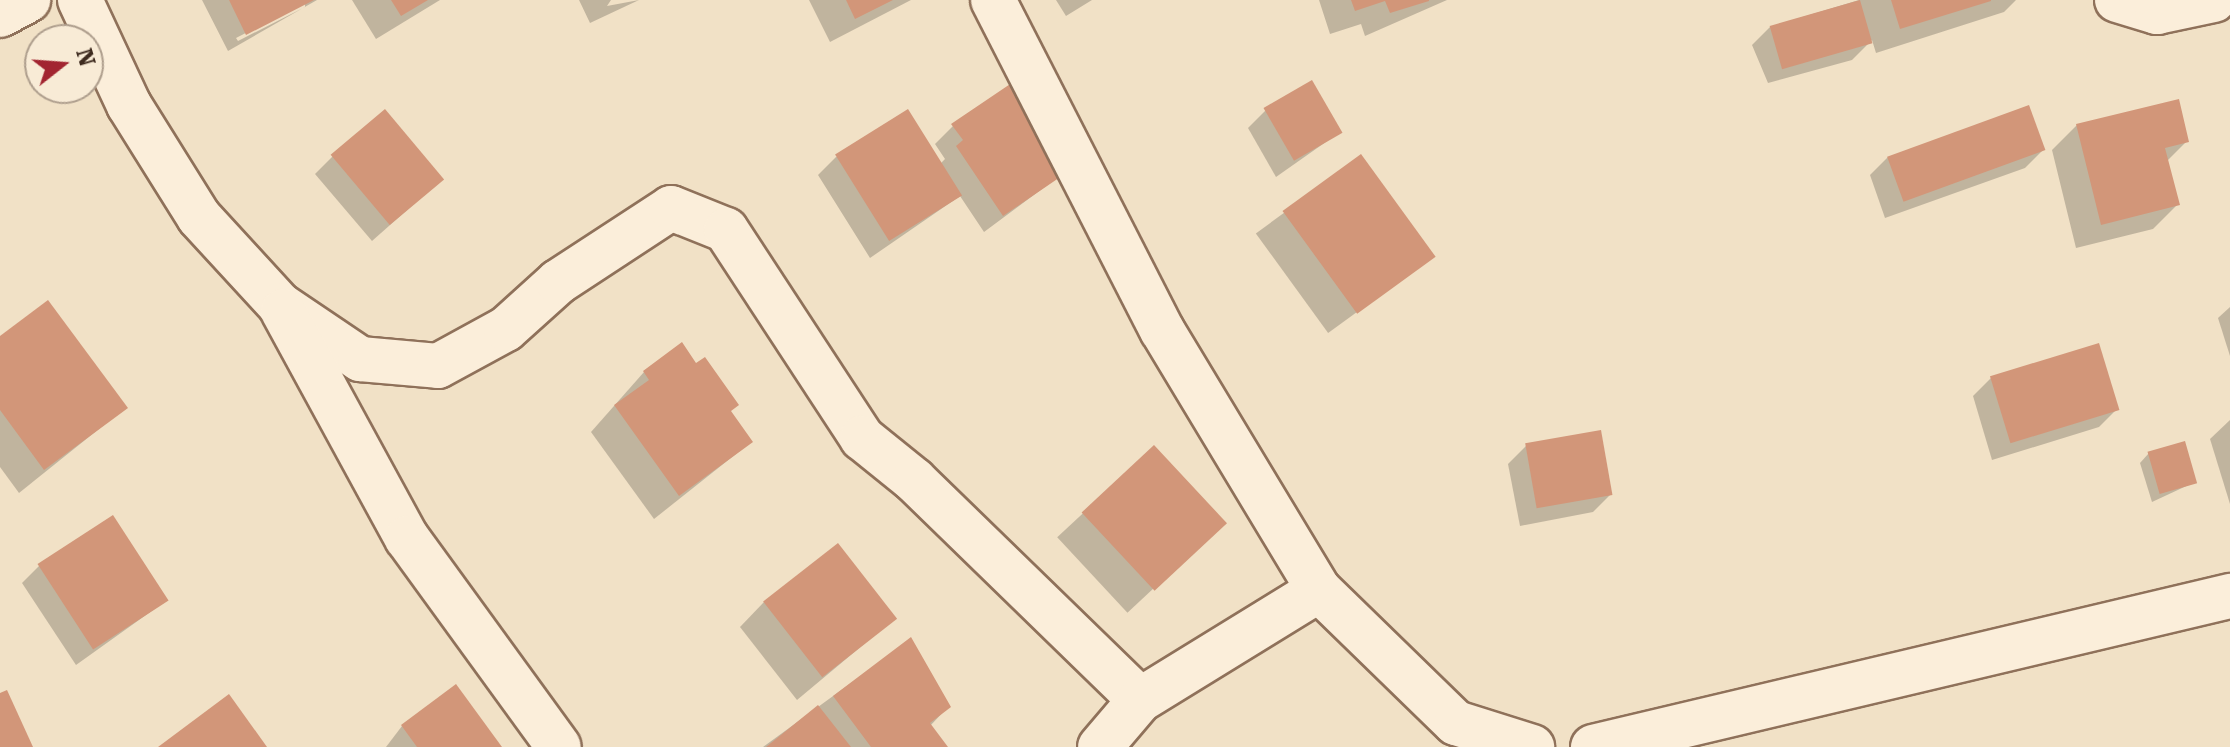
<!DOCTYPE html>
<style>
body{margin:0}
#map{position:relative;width:2230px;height:747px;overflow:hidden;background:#f1e1c6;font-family:"Roboto Serif",serif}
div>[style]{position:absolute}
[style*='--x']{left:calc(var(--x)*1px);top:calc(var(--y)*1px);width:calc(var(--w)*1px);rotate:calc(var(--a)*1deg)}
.shadow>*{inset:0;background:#0003;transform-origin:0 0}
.building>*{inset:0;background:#d29679;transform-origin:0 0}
.roads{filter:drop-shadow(2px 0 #8f715a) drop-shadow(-2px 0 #8f715a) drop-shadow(0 2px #8f715a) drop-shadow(0 -2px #8f715a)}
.minor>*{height:44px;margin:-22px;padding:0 22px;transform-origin:22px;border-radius:22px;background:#fbeeda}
span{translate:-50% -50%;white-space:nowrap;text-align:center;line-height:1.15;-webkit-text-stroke:7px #f8ebd6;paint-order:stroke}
.north{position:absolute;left:24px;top:24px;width:80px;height:80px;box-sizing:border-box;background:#f8ebd6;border:2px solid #ae9e8d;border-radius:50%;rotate:73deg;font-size:22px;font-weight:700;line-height:32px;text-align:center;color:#3e2b1f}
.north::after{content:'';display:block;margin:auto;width:28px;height:36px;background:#a22531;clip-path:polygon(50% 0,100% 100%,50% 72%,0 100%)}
</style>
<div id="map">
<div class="shadow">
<i style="clip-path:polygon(evenodd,202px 0,317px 0,228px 51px,202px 0,305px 3px,305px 7px,238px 41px,236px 38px,305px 3px)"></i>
<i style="clip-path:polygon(352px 0,440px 0,376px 39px)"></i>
<i style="clip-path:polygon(579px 0,611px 0,607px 6px,639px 0,590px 23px)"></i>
<i style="clip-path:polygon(809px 0,911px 0,830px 42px)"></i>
<i style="clip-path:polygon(1056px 0,1092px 0,1066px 16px)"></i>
<i style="clip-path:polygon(1319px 0,1447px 0,1365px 36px,1361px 24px,1330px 34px)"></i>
<i style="clip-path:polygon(2016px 0,2004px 12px,1876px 53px,1872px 40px,1852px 60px,1768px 83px,1752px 45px,1770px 27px,1859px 0)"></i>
<i style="clip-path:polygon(1266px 110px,1340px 132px,1276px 177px,1248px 128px)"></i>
<i style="clip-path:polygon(2077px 125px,2186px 142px,2167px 161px,2177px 205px,2153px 229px,2076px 248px,2052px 150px)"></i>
<i style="clip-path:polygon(953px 126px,1066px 171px,984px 232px,960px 196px,870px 258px,818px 175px,836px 157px,940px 164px,945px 159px,935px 144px)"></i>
<i style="clip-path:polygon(2043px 150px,2025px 168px,1885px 218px,1870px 175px,1888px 157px)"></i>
<i style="clip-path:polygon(333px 156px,442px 179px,372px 241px,315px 174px)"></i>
<i style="left:1361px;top:157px;width:123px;height:130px;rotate:54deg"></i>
<i style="clip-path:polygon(2230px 307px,2230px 356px,2218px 318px)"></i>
<i style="clip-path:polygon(0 339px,125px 408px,19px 493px,0 467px)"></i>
<i style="clip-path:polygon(682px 345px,751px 442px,654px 519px,591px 432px,644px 372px)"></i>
<i style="clip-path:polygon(1991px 378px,2117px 409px,2099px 427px,1992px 460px,1973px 396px)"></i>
<i style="clip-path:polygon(2230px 420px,2230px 504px,2210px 439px)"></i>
<i style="clip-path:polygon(1526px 446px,1611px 494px,1593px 512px,1520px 526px,1508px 464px)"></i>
<i style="left:1153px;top:448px;width:103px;height:131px;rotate:47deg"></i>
<i style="clip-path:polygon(2149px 453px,2195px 482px,2152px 502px,2140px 463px)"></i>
<i style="clip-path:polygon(40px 565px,167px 600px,76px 665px,22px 583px)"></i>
<i style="clip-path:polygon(764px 602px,894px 619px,797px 700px,740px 627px)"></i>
<i style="clip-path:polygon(910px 640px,948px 707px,930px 726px,945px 747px,763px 747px)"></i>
<i style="clip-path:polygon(402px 726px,499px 747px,386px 747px)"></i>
</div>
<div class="building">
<i style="clip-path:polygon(229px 0,314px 0,246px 35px)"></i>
<i style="clip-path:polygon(391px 0,428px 0,401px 16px)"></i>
<i style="clip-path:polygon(846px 0,893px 0,855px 19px)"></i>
<i style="clip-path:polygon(1351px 0,1429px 0,1429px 1px,1390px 13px,1385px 1px,1355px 11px)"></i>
<i style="left:1860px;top:0;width:45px;height:94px;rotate:74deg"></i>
<i style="clip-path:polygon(1891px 0,1991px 0,1991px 1px,1900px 29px)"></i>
<i style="clip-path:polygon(1019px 78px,1069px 171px,1003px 216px,956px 146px,963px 140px,951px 124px)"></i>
<i style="left:1312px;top:80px;width:61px;height:56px;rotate:60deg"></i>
<i style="clip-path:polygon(2179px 99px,2189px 142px,2165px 148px,2180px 205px,2101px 225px,2076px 124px)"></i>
<i style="left:2029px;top:105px;width:48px;height:151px;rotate:70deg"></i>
<i style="left:385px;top:109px;width:92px;height:71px;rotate:50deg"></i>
<i style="left:908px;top:109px;width:102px;height:86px;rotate:58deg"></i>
<i style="left:1361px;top:154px;width:127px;height:97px;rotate:54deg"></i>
<i style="clip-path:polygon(48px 300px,128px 408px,44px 470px,0 410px,0 336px)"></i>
<i style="clip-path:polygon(682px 342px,696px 363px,705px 357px,739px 405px,731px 411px,753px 442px,679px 496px,614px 405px,649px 380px,643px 371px)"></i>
<i style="left:2099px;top:343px;width:70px;height:114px;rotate:73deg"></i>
<i style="left:1601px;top:430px;width:66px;height:77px;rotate:80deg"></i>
<i style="left:2185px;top:441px;width:44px;height:39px;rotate:74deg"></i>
<i style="left:1154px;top:445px;width:107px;height:99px;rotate:47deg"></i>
<i style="left:113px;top:515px;width:102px;height:90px;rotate:57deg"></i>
<i style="left:838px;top:543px;width:96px;height:95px;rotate:52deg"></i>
<i style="clip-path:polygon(911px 637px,951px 707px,930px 723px,948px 747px,871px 747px,833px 696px)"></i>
<i style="clip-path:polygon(456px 684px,502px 747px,417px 747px,401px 725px)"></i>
<i style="clip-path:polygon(7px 690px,33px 747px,0 747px,0 693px)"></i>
<i style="clip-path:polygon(229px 694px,267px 747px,158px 747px)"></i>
<i style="clip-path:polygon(818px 705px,851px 747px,766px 747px)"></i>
</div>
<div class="roads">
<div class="minor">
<i style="--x:80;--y:0;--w:116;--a:65"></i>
<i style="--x:129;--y:105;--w:132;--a:58"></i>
<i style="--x:199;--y:217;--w:120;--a:47.4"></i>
<i style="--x:280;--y:305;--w:97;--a:34"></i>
<i style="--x:360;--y:359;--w:78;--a:5.1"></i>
<i style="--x:438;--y:366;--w:77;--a:-28.6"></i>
<i style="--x:506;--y:329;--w:70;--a:-42.1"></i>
<i style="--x:558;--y:282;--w:135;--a:-33.2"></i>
<i style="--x:671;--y:208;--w:59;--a:21.8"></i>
<i style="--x:726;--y:230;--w:249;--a:56.8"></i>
<i style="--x:862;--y:438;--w:67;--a:38.9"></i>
<i style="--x:914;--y:480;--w:315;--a:44.2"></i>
<i style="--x:993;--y:0;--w:371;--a:62.9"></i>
<i style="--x:1162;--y:330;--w:304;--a:58.9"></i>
<i style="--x:2117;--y:0;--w:42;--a:16.7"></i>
<i style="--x:2157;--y:12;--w:58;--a:-11.9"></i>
<i style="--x:0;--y:15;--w:32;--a:-28"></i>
<i style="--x:283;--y:311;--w:259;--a:61.4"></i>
<i style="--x:407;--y:538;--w:258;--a:54"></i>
<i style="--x:1100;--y:747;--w:62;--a:-49.6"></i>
<i style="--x:1140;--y:700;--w:210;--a:-31.6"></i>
<i style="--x:1319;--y:590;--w:191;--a:44.2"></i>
<i style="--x:1456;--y:723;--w:80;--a:17.5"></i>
<i style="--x:1593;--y:747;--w:655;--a:-13.34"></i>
</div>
</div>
<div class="north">N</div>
</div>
